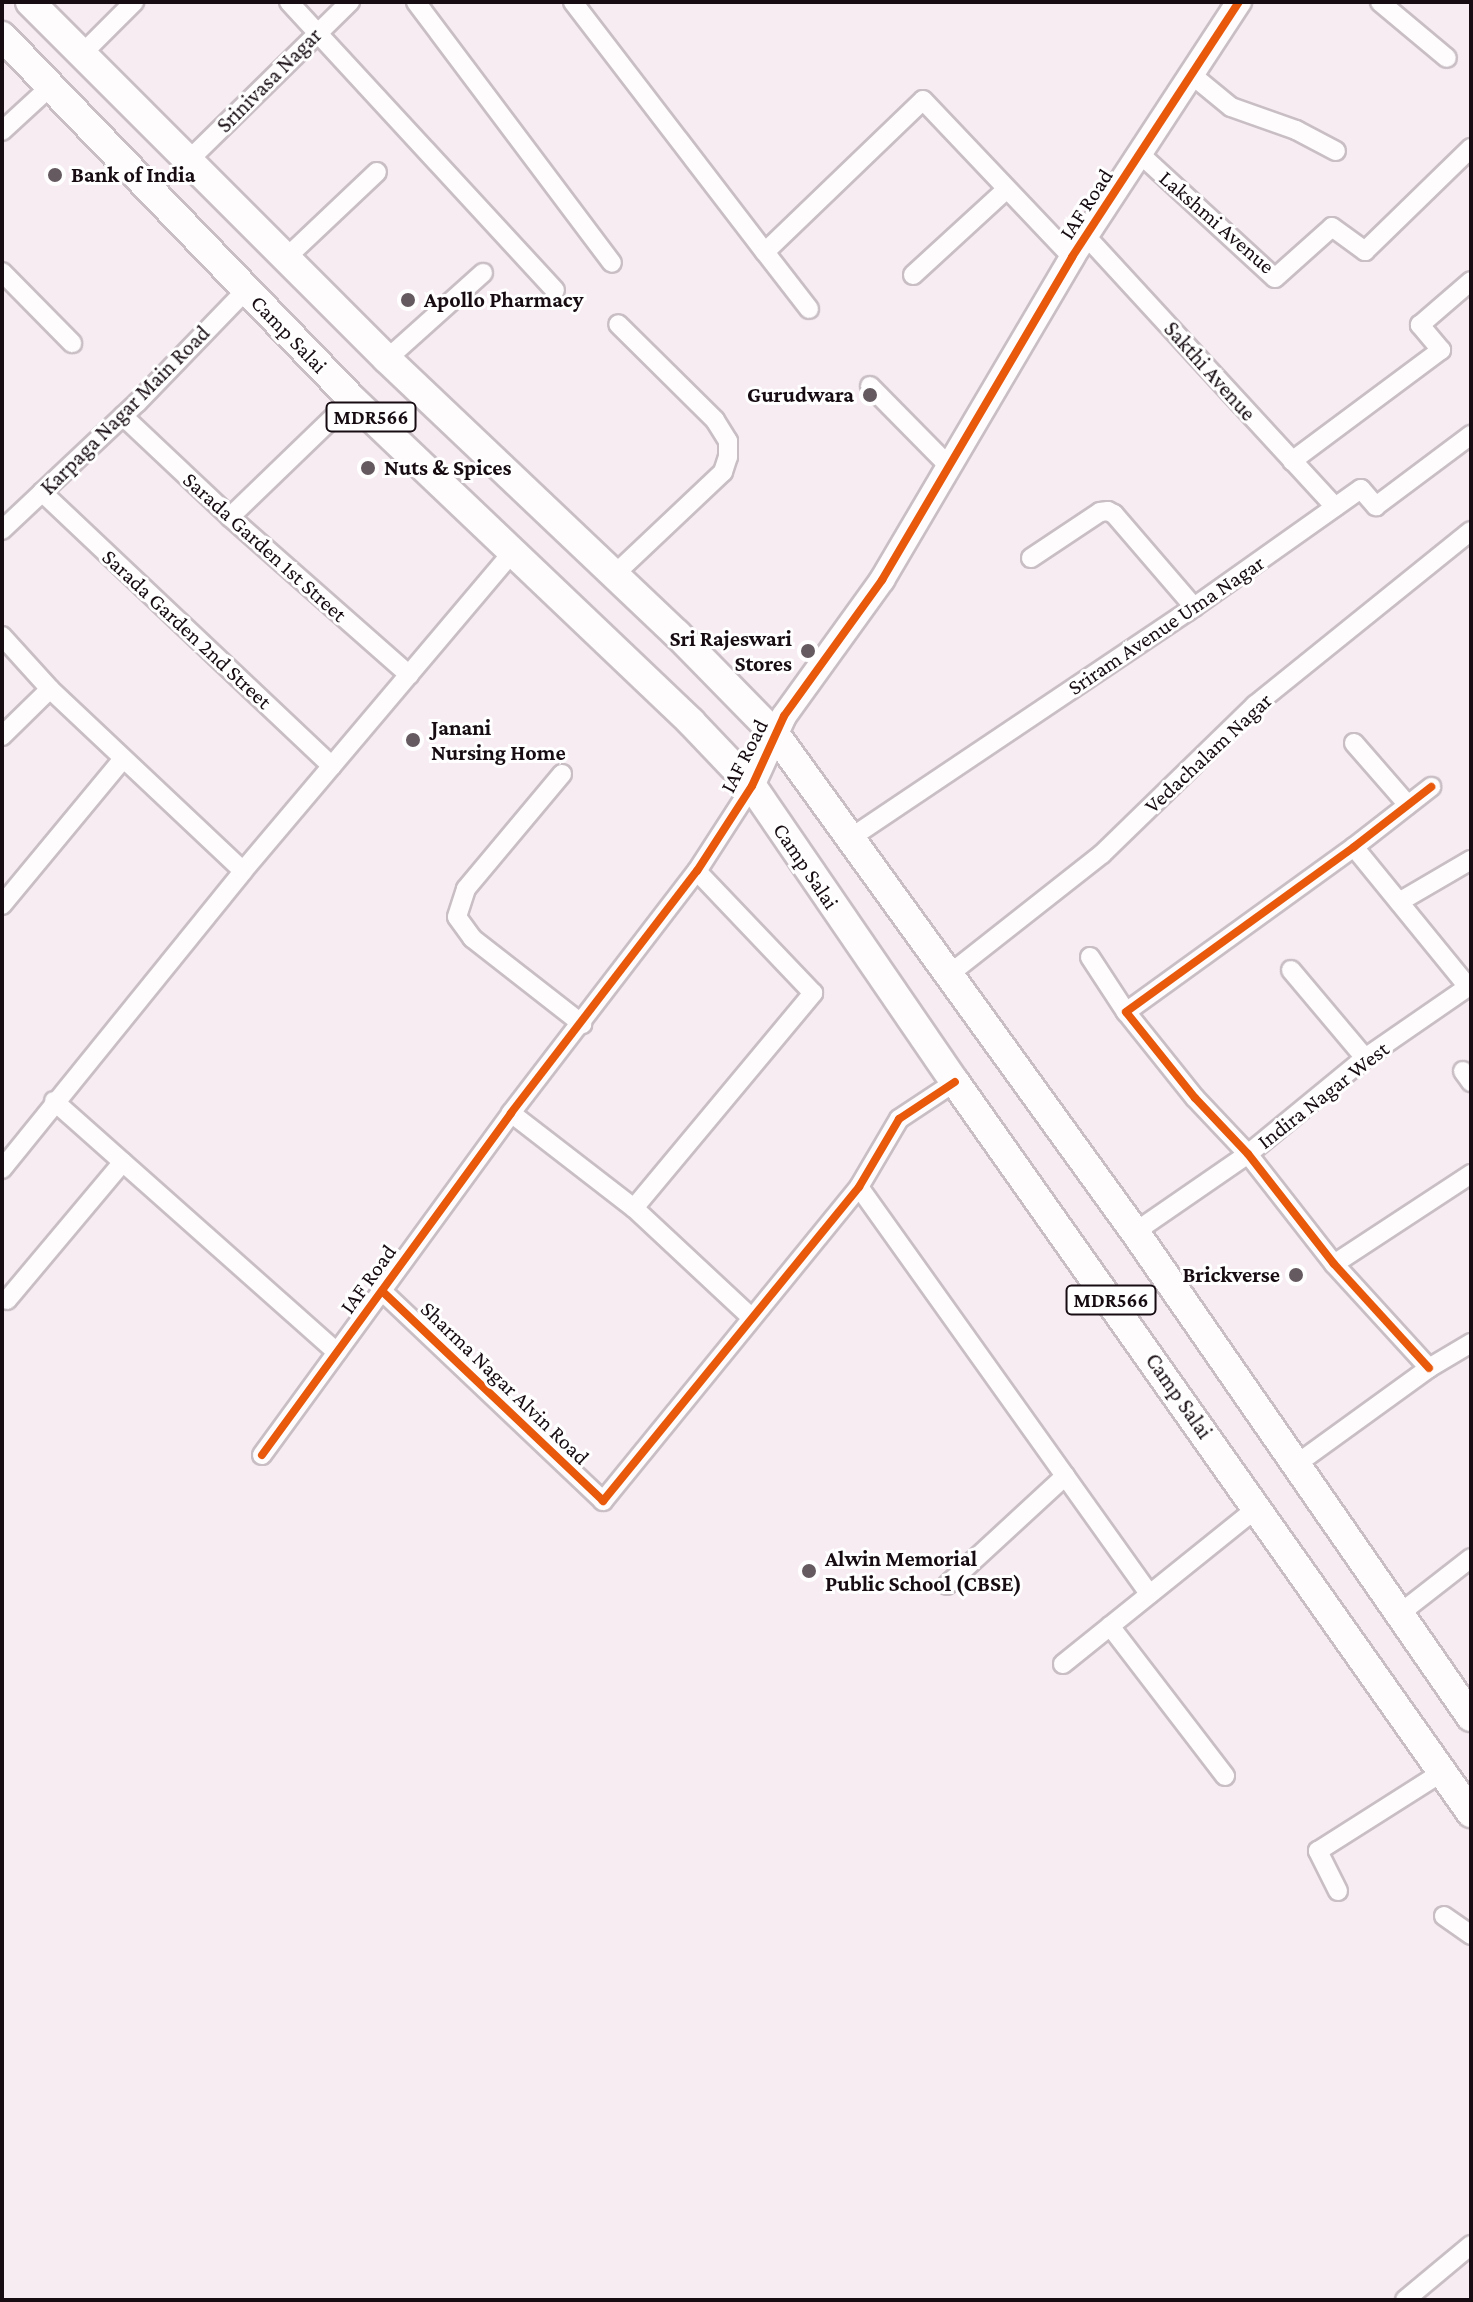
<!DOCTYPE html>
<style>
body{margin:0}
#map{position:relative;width:1473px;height:2302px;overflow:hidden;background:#f7ecf2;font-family:"Crimson Pro",serif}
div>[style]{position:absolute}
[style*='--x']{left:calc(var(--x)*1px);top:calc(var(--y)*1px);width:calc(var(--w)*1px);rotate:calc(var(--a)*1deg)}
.roads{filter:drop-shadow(2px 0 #c8bec4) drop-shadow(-2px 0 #c8bec4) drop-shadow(0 2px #c8bec4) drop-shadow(0 -2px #c8bec4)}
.street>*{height:18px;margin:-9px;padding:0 9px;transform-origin:9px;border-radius:9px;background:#fefcfd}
.secondary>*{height:24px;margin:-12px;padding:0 12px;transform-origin:12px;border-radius:12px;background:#fefcfd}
.primary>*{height:28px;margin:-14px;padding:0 14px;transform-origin:14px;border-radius:14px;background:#fefcfd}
.cycleway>*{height:8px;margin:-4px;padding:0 4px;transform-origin:4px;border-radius:4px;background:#e8590c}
.dots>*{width:22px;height:22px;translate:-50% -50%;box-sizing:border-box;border:4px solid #fff;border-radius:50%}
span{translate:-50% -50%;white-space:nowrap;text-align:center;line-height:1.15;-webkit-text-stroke:6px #fff;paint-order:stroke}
.shield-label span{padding:2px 6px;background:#fff;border:2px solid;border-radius:6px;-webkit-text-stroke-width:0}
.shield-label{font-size:20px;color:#160c12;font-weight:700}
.street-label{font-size:22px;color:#160c12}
.poi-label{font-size:22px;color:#160c12;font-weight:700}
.left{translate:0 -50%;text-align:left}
.right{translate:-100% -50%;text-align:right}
.frame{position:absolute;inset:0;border:4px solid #160c12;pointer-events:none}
</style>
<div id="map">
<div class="roads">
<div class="street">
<i style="--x:289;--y:2;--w:392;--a:47.3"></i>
<i style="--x:416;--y:2;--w:326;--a:53.1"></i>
<i style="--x:573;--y:2;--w:315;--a:52.5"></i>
<i style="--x:765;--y:252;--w:219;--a:-43.9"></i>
<i style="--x:923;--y:100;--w:216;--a:46.5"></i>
<i style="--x:1380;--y:2;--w:87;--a:39.9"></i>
<i style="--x:82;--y:54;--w:74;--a:-45"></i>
<i style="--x:1192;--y:75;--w:50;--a:39.4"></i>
<i style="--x:1231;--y:107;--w:69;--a:19.5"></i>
<i style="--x:1296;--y:130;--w:45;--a:27.7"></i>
<i style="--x:2;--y:131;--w:67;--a:-42.6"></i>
<i style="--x:1140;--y:154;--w:183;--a:42.6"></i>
<i style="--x:1275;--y:278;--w:76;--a:-41.8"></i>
<i style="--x:1332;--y:227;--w:41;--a:36"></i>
<i style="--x:1365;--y:251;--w:148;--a:-44.2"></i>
<i style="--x:189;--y:160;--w:226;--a:-44.5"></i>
<i style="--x:1086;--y:236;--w:368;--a:47.4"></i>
<i style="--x:765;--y:252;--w:72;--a:52.3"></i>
<i style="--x:286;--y:258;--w:125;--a:-43.4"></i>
<i style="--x:2;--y:272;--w:100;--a:45.4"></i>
<i style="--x:913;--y:275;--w:127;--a:-42.5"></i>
<i style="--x:387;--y:359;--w:129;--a:-41.9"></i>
<i style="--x:870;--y:386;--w:114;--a:45.4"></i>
<i style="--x:123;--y:416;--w:147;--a:43.3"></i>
<i style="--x:230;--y:517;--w:239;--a:41.4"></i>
<i style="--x:1292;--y:461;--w:186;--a:-36.7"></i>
<i style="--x:1441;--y:350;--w:33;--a:-130"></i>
<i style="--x:1420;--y:325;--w:67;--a:-40.8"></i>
<i style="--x:42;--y:492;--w:399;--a:43.4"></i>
<i style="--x:230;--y:517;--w:170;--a:-44"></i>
<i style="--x:2;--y:530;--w:185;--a:-43.3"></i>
<i style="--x:137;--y:403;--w:157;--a:-46"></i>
<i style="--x:1031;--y:558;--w:83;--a:-33.7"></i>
<i style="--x:1100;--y:512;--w:8;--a:-7"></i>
<i style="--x:1108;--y:511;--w:7;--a:27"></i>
<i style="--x:1114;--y:514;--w:123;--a:49.3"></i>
<i style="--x:614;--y:575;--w:150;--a:-43.4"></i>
<i style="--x:723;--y:472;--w:16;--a:-72"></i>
<i style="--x:728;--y:457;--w:16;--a:-90"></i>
<i style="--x:728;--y:441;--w:25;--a:-122"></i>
<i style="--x:715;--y:420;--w:136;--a:-135.3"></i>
<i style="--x:2;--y:636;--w:72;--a:47.8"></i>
<i style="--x:50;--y:689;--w:265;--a:43.3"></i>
<i style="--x:2;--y:736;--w:67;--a:-44.4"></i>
<i style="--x:1354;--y:743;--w:82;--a:48.9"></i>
<i style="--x:562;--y:774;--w:150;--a:129.9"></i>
<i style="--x:466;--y:889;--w:29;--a:108"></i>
<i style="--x:457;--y:917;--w:26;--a:54"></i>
<i style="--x:472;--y:938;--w:140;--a:38"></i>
<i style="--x:852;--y:837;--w:404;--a:-33.9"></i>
<i style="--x:1187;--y:612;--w:213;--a:-35.3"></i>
<i style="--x:1361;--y:489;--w:23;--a:49"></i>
<i style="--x:1376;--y:506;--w:119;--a:-36.8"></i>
<i style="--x:1354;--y:847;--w:181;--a:50.8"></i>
<i style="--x:1399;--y:902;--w:83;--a:-30.3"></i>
<i style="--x:2;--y:905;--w:188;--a:-50.4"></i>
<i style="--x:1090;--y:957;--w:66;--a:56.8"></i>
<i style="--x:1291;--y:970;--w:115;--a:49.9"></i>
<i style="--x:947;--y:976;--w:197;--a:-38.2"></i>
<i style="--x:1102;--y:854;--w:214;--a:-44.2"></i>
<i style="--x:1255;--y:705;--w:277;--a:-38.9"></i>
<i style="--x:1463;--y:1071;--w:14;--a:54"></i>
<i style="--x:54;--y:1101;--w:378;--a:41.6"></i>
<i style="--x:511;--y:1113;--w:155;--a:37.7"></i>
<i style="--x:634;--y:1208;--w:161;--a:43"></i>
<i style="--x:2;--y:1169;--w:383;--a:-51"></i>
<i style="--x:243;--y:871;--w:417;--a:-49.8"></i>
<i style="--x:859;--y:1187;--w:500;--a:54.5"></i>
<i style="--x:634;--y:1208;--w:280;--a:-50.2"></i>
<i style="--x:813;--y:993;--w:168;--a:-133.6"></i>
<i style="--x:1135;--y:1232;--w:137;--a:-34.6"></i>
<i style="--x:1248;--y:1154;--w:151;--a:-39.4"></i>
<i style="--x:1365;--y:1058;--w:129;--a:-34.6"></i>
<i style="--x:1334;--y:1264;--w:164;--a:-33.3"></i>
<i style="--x:382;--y:1291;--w:305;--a:43.5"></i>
<i style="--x:603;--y:1501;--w:405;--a:-50.8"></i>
<i style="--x:859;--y:1187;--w:79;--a:-59.5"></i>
<i style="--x:899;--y:1119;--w:67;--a:-33.5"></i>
<i style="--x:7;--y:1300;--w:180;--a:-50"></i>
<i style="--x:1429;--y:1368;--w:141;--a:-132.4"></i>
<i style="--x:1334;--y:1264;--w:140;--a:-128"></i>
<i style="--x:1248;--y:1154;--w:77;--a:-133.4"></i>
<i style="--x:1195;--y:1098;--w:110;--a:-128.7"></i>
<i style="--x:1126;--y:1012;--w:281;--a:-35.9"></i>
<i style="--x:1354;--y:847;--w:98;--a:-37.9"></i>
<i style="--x:262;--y:1455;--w:423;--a:-53.9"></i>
<i style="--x:511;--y:1113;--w:305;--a:-52.5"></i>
<i style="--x:697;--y:871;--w:101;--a:-57.1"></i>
<i style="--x:1298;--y:1463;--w:162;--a:-35.9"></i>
<i style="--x:1429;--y:1368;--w:49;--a:-30.8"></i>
<i style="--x:947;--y:1585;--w:161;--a:-42.7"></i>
<i style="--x:1399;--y:1614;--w:91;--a:-37.9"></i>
<i style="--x:1110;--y:1626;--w:189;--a:52.5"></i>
<i style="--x:1063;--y:1664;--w:250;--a:-38.8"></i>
<i style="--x:1338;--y:1891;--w:45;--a:-116.6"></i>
<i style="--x:1318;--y:1851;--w:149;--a:-32.4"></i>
<i style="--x:1444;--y:1916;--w:33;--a:35"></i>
<i style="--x:1405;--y:2300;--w:86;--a:-39.8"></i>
</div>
<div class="secondary">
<i style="--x:752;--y:786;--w:77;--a:-65.4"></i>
<i style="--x:784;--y:716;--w:168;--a:-54.2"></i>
<i style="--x:882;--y:580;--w:375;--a:-59.5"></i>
<i style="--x:1072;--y:257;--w:305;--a:-56.8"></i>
</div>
<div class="primary">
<i style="--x:30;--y:2;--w:505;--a:45"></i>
<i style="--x:387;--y:359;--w:400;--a:43.5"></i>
<i style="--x:677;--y:634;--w:140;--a:45.6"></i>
<i style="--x:775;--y:734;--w:614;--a:54.14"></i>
<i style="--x:1135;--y:1232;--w:590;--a:55.29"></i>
<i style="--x:2;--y:36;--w:504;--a:46.04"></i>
<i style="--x:352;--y:399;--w:468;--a:43.6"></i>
<i style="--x:691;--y:722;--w:88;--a:46.4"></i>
<i style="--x:752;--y:786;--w:359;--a:55.6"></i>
<i style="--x:955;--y:1082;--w:895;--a:54.78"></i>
</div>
</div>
<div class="cycleway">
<i style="--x:382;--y:1291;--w:305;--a:43.5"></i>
<i style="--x:603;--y:1501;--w:405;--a:-50.8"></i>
<i style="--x:859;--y:1187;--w:79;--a:-59.5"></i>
<i style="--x:899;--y:1119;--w:67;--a:-33.5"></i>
<i style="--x:1429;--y:1368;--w:141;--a:-132.4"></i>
<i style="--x:1334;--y:1264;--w:140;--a:-128"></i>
<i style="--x:1248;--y:1154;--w:77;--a:-133.4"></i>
<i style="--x:1195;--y:1098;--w:110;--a:-128.7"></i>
<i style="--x:1126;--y:1012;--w:281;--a:-35.9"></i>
<i style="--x:1354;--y:847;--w:98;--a:-37.9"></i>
<i style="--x:262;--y:1455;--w:423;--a:-53.9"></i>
<i style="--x:511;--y:1113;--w:305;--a:-52.5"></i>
<i style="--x:697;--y:871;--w:101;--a:-57.1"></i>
<i style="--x:752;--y:786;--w:77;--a:-65.4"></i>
<i style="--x:784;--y:716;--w:168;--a:-54.2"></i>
<i style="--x:882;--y:580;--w:375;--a:-59.5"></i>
<i style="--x:1072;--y:257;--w:305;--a:-56.8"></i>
</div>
<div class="dots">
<i style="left:55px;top:175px;background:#655a60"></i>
<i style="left:408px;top:300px;background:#655a60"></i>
<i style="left:870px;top:395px;background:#655a60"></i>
<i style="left:368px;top:468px;background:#655a60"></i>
<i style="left:808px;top:651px;background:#655a60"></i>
<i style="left:413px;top:740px;background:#655a60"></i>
<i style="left:1296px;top:1275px;background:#655a60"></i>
<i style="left:809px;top:1571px;background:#655a60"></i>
</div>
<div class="shield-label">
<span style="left:371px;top:417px">MDR566</span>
<span style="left:1111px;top:1300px">MDR566</span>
</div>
<div class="street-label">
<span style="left:269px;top:80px;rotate:-45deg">Srinivasa Nagar</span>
<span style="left:1086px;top:204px;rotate:-57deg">IAF Road</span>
<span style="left:1217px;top:222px;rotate:41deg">Lakshmi Avenue</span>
<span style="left:289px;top:334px;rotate:46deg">Camp Salai</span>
<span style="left:1210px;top:371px;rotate:48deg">Sakthi Avenue</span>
<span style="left:125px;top:410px;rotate:-45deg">Karpaga Nagar Main Road</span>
<span style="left:265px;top:547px;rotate:42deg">Sarada Garden 1st Street</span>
<span style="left:1166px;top:625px;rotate:-34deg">Sriram Avenue Uma Nagar</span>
<span style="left:187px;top:629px;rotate:43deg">Sarada Garden 2nd Street</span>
<span style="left:1208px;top:753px;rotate:-43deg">Vedachalam Nagar</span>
<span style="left:744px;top:756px;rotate:-63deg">IAF Road</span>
<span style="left:806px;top:866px;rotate:56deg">Camp Salai</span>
<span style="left:1323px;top:1095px;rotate:-38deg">Indira Nagar West</span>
<span style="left:368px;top:1279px;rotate:-54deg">IAF Road</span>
<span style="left:505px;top:1383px;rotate:44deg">Sharma Nagar Alvin Road</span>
<span style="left:1179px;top:1396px;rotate:55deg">Camp Salai</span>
</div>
<div class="poi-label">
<span class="left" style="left:71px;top:175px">Bank of India</span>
<span class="left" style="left:424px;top:300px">Apollo Pharmacy</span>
<span class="right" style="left:854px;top:395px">Gurudwara</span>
<span class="left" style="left:384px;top:468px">Nuts &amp; Spices</span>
<span class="right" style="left:792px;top:651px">Sri Rajeswari<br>Stores</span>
<span class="left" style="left:431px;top:740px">Janani<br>Nursing Home</span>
<span class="right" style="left:1280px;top:1275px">Brickverse</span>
<span class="left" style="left:825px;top:1571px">Alwin Memorial<br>Public School (CBSE)</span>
</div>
<div class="frame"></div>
</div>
